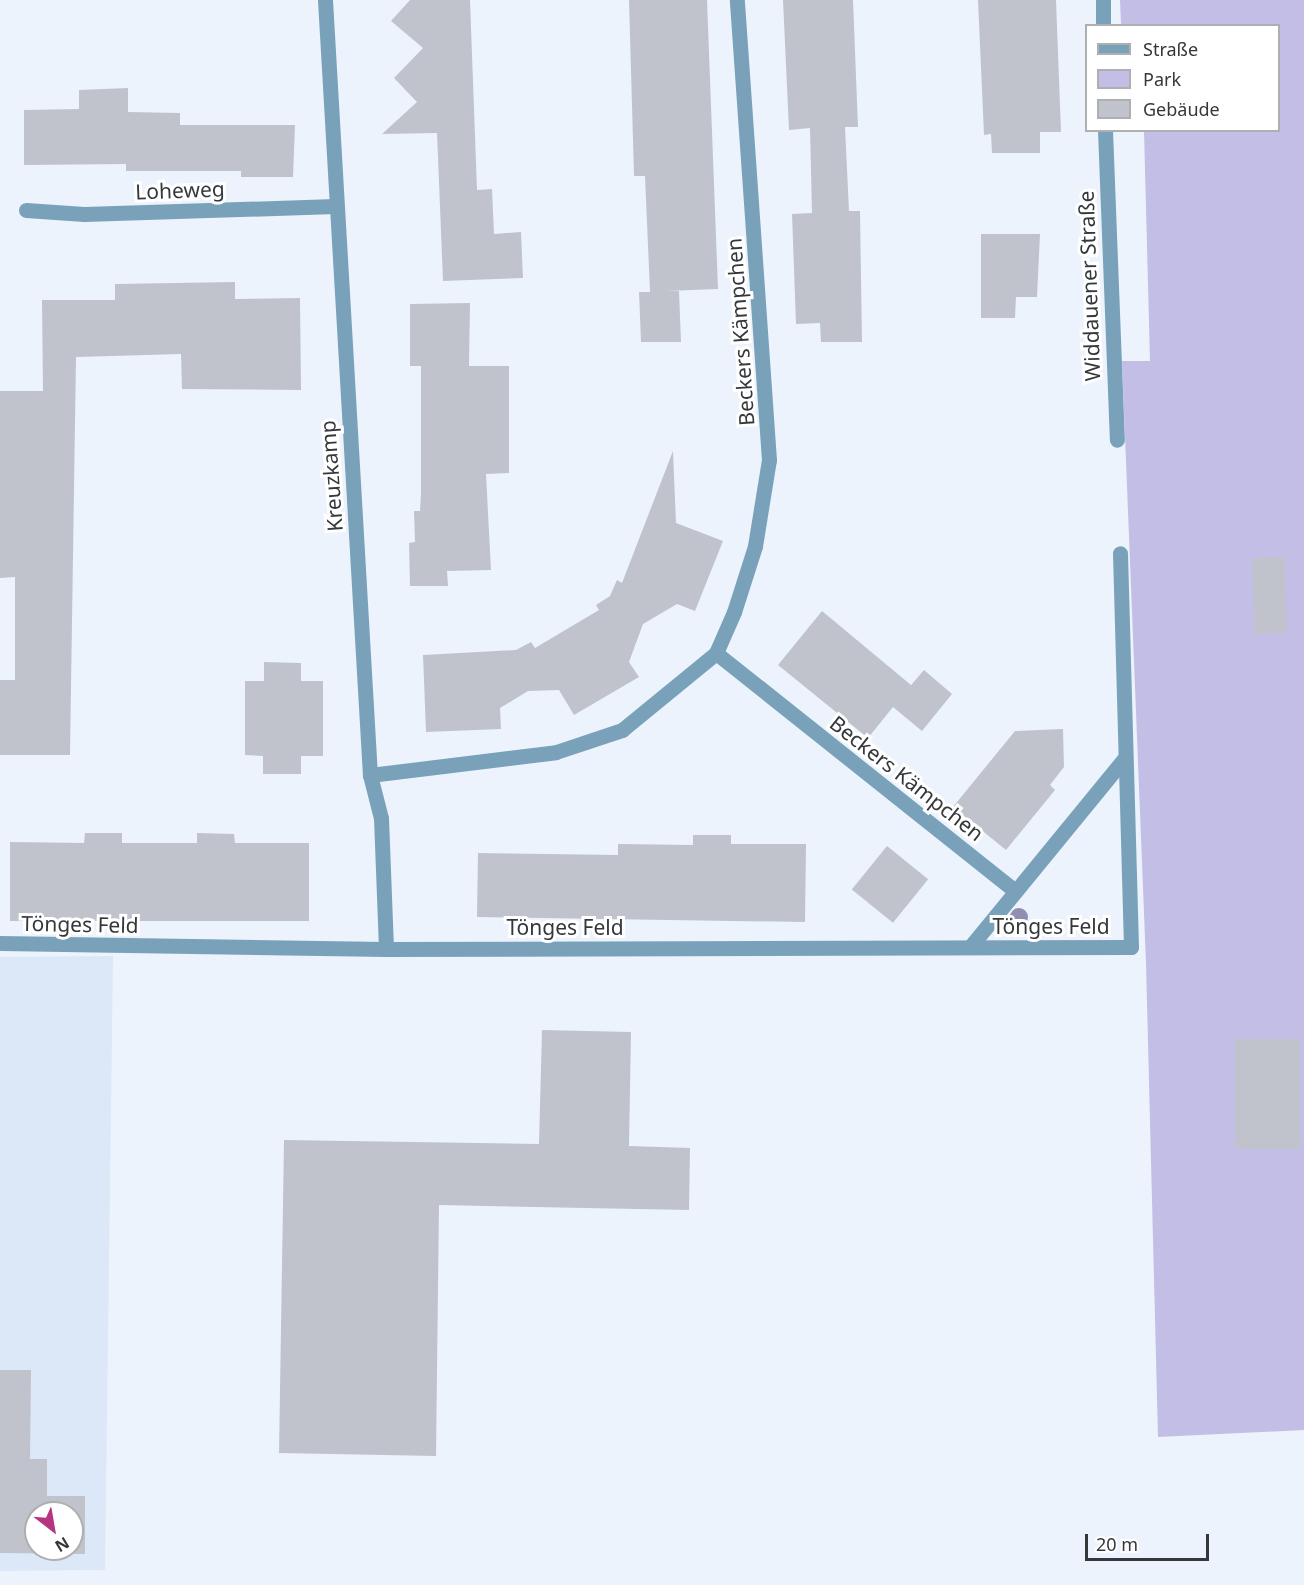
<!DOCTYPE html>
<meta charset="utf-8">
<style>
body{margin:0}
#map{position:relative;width:1304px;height:1585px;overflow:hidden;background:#ecf3fc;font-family:"Noto Sans",sans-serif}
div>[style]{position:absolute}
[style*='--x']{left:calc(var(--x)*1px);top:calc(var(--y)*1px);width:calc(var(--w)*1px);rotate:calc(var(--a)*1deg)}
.built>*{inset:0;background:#dce8f7}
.green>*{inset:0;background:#c3bee6}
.building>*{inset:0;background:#c0c3cc;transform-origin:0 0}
.minor>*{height:15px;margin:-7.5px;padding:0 7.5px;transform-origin:7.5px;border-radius:7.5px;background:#79a2ba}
.trees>*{width:18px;height:18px;margin:-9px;border-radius:50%;background:#928eb2}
span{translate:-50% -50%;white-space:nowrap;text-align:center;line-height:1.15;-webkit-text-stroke:6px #fff;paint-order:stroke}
.street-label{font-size:21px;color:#35383b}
.legend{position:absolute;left:1085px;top:24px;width:195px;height:108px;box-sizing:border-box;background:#fff;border:2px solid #aeafb1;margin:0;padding:8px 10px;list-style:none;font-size:18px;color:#35383b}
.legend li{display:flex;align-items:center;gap:12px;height:30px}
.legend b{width:30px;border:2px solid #aeafb1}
.north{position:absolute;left:24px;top:1501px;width:60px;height:60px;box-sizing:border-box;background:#fff;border:2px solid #aeafb1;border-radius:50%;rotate:149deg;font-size:16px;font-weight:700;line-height:24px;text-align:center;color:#35383b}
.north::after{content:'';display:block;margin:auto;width:21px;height:27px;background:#b53582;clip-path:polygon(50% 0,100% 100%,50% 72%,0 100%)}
.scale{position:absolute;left:1085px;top:1534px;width:124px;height:27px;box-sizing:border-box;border:3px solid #35383b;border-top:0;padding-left:8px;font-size:18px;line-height:21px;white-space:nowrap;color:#35383b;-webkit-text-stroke:4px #fff;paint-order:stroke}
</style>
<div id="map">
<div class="built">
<i style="clip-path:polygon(evenodd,113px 956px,105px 1570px,0 1571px,0 957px,113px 956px,36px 1513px,72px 1513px,72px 1549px,36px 1549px,36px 1513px)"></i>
</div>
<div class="green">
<i style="clip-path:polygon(1120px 0,1304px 0,1304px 1430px,1158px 1437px,1146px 963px,1122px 361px,1150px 361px,1144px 131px,1278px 130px,1278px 26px,1121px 25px)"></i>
</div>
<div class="building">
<i style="clip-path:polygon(410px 0,470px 0,477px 190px,492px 189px,494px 234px,521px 232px,523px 278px,443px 281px,437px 133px,382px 134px,417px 102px,394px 78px,423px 48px,391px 21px)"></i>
<i style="clip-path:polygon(629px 0,707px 0,718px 289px,666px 291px,679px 291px,681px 342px,641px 342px,639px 292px,650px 292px,645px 176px,634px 176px)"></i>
<i style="clip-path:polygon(783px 0,853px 0,858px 127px,845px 127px,849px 211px,860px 211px,862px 342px,821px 342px,820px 323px,796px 324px,792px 214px,812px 213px,810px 128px,789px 130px)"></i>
<i style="clip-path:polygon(978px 0,1056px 0,1061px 132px,1040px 132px,1040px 153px,992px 153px,991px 134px,984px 135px)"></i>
<i style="clip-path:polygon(128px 88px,128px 112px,180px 113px,180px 125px,295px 125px,293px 177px,241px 177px,241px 171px,126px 171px,126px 164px,24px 165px,24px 110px,79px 109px,79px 90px)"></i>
<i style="clip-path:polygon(981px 234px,1040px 234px,1037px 297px,1016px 297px,1015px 318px,981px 318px)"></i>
<i style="clip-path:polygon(235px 282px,235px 299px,300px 298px,301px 390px,182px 389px,181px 354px,76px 357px,70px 755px,0 755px,0 680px,15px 680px,15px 577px,0 578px,0 391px,43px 391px,42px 300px,115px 300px,115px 284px)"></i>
<i style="clip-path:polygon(470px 303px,469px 366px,509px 366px,509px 473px,486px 474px,491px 570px,447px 571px,448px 586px,410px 586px,409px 543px,415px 542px,414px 511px,420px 511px,421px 493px,421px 366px,410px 366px,410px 304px)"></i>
<i style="clip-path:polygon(673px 451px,676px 523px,723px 541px,695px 611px,677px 604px,643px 624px,629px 662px,639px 677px,574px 715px,559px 690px,528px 691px,500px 708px,501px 729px,426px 732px,423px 655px,516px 650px,531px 642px,535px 648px,599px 610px,596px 605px,610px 596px,617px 580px,622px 583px)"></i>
<i style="left:1284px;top:557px;width:76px;height:32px;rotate:88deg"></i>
<i style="clip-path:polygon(822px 611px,911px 685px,900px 698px,924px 670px,952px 694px,922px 731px,893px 707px,868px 738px,778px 665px)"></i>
<i style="clip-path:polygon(264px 662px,301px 663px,301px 681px,323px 681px,323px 756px,301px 756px,301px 774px,263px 774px,263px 756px,245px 755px,245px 681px,264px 681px)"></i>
<i style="clip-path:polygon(1063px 729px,1064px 767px,1050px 785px,1055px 790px,1006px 850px,953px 807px,1015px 731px)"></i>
<i style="clip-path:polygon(85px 833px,122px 833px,122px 843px,197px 843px,197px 833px,234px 834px,235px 843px,309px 843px,309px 921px,10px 921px,10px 842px,84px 843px)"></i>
<i style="clip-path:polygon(693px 835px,731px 835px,731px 844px,806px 844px,805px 922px,477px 917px,478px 853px,618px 855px,618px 844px,693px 845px)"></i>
<i style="left:887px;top:846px;width:53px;height:56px;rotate:39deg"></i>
<i style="clip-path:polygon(542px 1030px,631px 1032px,629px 1146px,690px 1148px,689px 1210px,439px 1205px,436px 1456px,279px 1453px,284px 1140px,539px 1144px)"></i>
<i style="left:1235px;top:1039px;width:65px;height:110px"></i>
<i style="clip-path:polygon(evenodd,0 1370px,31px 1370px,30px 1459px,47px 1459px,47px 1496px,85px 1496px,85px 1554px,0 1553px,0 1370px,36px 1513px,72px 1513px,72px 1549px,36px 1549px,36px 1513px)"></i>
</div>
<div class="minor">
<i style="--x:325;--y:0;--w:776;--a:86.68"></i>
<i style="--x:370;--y:775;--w:44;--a:75.7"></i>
<i style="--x:381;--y:818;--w:131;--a:87.8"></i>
<i style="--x:1103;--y:0;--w:26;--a:90"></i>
<i style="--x:1105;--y:130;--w:310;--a:87.8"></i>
<i style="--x:26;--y:210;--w:58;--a:3.9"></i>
<i style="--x:84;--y:214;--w:251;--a:-1.8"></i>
<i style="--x:716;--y:653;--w:382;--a:38.5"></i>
<i style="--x:370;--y:775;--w:187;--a:-7"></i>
<i style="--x:556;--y:752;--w:70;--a:-18.4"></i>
<i style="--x:622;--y:730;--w:122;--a:-39.3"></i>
<i style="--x:716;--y:653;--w:45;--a:-66.3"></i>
<i style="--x:734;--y:612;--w:69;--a:-72.3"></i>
<i style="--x:755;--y:546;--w:87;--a:-80.8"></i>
<i style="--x:769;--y:460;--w:461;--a:-94"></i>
<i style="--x:0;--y:943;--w:386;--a:0.9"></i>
<i style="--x:386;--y:949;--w:745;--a:-0.15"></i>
<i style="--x:1131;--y:947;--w:394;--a:-91.6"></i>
<i style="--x:970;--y:947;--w:242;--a:-50.7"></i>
</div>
<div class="trees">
<i style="left:1019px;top:917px"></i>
</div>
<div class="street-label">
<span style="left:180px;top:190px;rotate:-2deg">Loheweg</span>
<span style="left:1089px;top:286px;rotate:-92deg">Widdauener Straße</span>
<span style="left:740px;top:332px;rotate:-94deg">Beckers Kämpchen</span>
<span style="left:331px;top:476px;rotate:-94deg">Kreuzkamp</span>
<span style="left:907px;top:778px;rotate:38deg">Beckers Kämpchen</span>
<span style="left:80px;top:924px;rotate:1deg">Tönges Feld</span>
<span style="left:1051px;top:926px">Tönges Feld</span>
<span style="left:565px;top:927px">Tönges Feld</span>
</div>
<ul class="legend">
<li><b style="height:8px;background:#79a2ba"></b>Straße</li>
<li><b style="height:16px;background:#c3bee6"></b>Park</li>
<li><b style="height:16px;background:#c0c3cc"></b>Gebäude</li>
</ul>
<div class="north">N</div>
<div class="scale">20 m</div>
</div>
